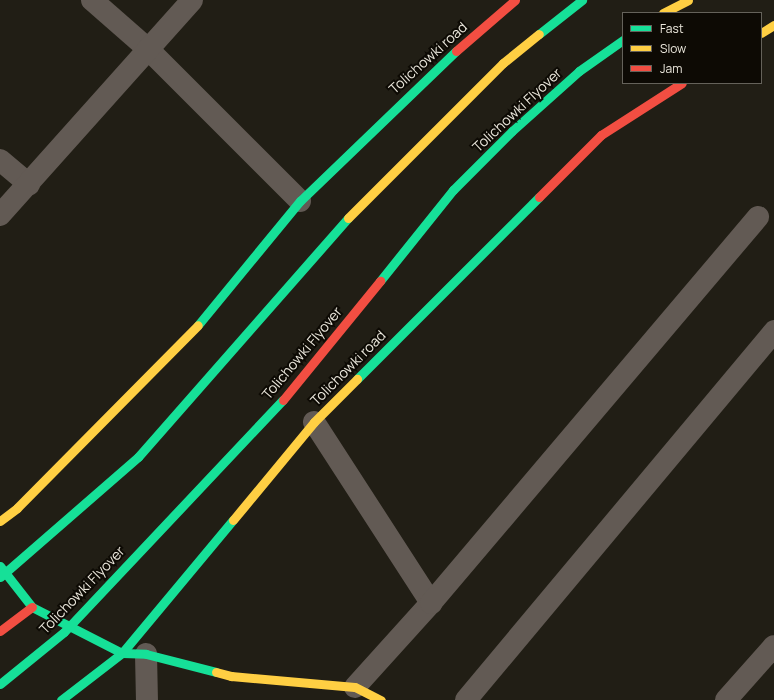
<!DOCTYPE html>
<style>
body{margin:0}
#map{position:relative;width:774px;height:700px;overflow:hidden;background:#211e15;font-family:Manrope,sans-serif}
div>[style]{position:absolute}
[style*='--x']{left:calc(var(--x)*1px);top:calc(var(--y)*1px);width:calc(var(--w)*1px);rotate:calc(var(--a)*1deg)}
.street>*{height:22px;margin:-11px;padding:0 11px;transform-origin:11px;border-radius:11px;background:#625a54}
.fast>*{height:9px;margin:-4.5px;padding:0 4.5px;transform-origin:4.5px;border-radius:4.5px;background:#16e098}
.slow>*{height:9px;margin:-4.5px;padding:0 4.5px;transform-origin:4.5px;border-radius:4.5px;background:#ffcf43}
.jam>*{height:9px;margin:-4.5px;padding:0 4.5px;transform-origin:4.5px;border-radius:4.5px;background:#f24e42}
.fast-bridge>*{height:9px;margin:-4.5px;padding:0 4.5px;transform-origin:4.5px;border-radius:4.5px;background:#16e098}
.slow-bridge>*{height:9px;margin:-4.5px;padding:0 4.5px;transform-origin:4.5px;border-radius:4.5px;background:#ffcf43}
.jam-bridge>*{height:9px;margin:-4.5px;padding:0 4.5px;transform-origin:4.5px;border-radius:4.5px;background:#f24e42}
span{translate:-50% -50%;white-space:nowrap;text-align:center;line-height:1.15;-webkit-text-stroke:4px #0d0a04;paint-order:stroke}
.street-label{font-size:14px;color:#eae6db}
.legend{position:absolute;left:622px;top:12px;width:140px;height:72px;box-sizing:border-box;background:#0d0a04;border:1px solid #65625a;margin:0;padding:5px 7px;list-style:none;font-size:12px;color:#eae6db}
.legend li{display:flex;align-items:center;gap:8px;height:20px}
.legend b{width:20px;border:1px solid #65625a}
</style>
<div id="map">
<div class="street">
<i style="--x:92;--y:0;--w:74;--a:41.2"></i>
<i style="--x:148;--y:49;--w:215;--a:45"></i>
<i style="--x:0;--y:160;--w:38;--a:40"></i>
<i style="--x:0;--y:215;--w:288;--a:-48.2"></i>
<i style="--x:314;--y:422;--w:216;--a:57.1"></i>
<i style="--x:146;--y:654;--w:46;--a:88.8"></i>
<i style="--x:355;--y:687;--w:113;--a:-47.9"></i>
<i style="--x:431;--y:603;--w:506;--a:-49.73"></i>
<i style="--x:466;--y:700;--w:481;--a:-50.1"></i>
<i style="--x:726;--y:700;--w:72;--a:-48.4"></i>
</div>
<div class="fast">
<i style="--x:198;--y:325;--w:161;--a:-50.6"></i>
<i style="--x:300;--y:201;--w:216;--a:-43.9"></i>
<i style="--x:357;--y:379;--w:257;--a:-45"></i>
<i style="--x:0;--y:566;--w:52;--a:52"></i>
<i style="--x:32;--y:607;--w:101;--a:27.1"></i>
<i style="--x:122;--y:653;--w:24;--a:2"></i>
<i style="--x:146;--y:654;--w:72;--a:14.4"></i>
<i style="--x:61;--y:700;--w:77;--a:-37.6"></i>
<i style="--x:122;--y:653;--w:173;--a:-50.2"></i>
</div>
<div class="slow">
<i style="--x:663;--y:13;--w:28;--a:-27"></i>
<i style="--x:761;--y:33;--w:15;--a:-32"></i>
<i style="--x:233;--y:520;--w:127;--a:-50.4"></i>
<i style="--x:314;--y:422;--w:61;--a:-45"></i>
<i style="--x:0;--y:521;--w:21;--a:-37"></i>
<i style="--x:17;--y:508;--w:257;--a:-45.3"></i>
<i style="--x:216;--y:672;--w:16;--a:15"></i>
<i style="--x:231;--y:676;--w:124;--a:5.1"></i>
<i style="--x:355;--y:687;--w:29;--a:27"></i>
</div>
<div class="jam">
<i style="--x:456;--y:51;--w:78;--a:-40.8"></i>
<i style="--x:539;--y:197;--w:88;--a:-45"></i>
<i style="--x:601;--y:135;--w:96;--a:-32.7"></i>
<i style="--x:0;--y:631;--w:40;--a:-37"></i>
</div>
<div class="fast-bridge">
<i style="--x:539;--y:34;--w:55;--a:-38.3"></i>
<i style="--x:380;--y:281;--w:117;--a:-51.3"></i>
<i style="--x:453;--y:190;--w:83;--a:-45"></i>
<i style="--x:512;--y:131;--w:90;--a:-41.8"></i>
<i style="--x:579;--y:71;--w:54;--a:-35.2"></i>
<i style="--x:0;--y:577;--w:183;--a:-41"></i>
<i style="--x:138;--y:457;--w:318;--a:-48.7"></i>
<i style="--x:0;--y:684;--w:82;--a:-39.1"></i>
<i style="--x:64;--y:632;--w:319;--a:-46.7"></i>
</div>
<div class="slow-bridge">
<i style="--x:348;--y:218;--w:219;--a:-45"></i>
<i style="--x:503;--y:63;--w:46;--a:-38.9"></i>
</div>
<div class="jam-bridge">
<i style="--x:283;--y:400;--w:154;--a:-50.8"></i>
</div>
<div class="street-label">
<span style="left:428px;top:58px;rotate:-42deg">Tolichowki road</span>
<span style="left:517px;top:110px;rotate:-43deg">Tolichowki Flyover</span>
<span style="left:302px;top:353px;rotate:-50deg">Tolichowki Flyover</span>
<span style="left:348px;top:368px;rotate:-45deg">Tolichowki road</span>
<span style="left:82px;top:590px;rotate:-46deg">Tolichowki Flyover</span>
</div>
<ul class="legend">
<li><b style="height:5px;background:#16e098"></b>Fast</li>
<li><b style="height:5px;background:#ffcf43"></b>Slow</li>
<li><b style="height:5px;background:#f24e42"></b>Jam</li>
</ul>
</div>
